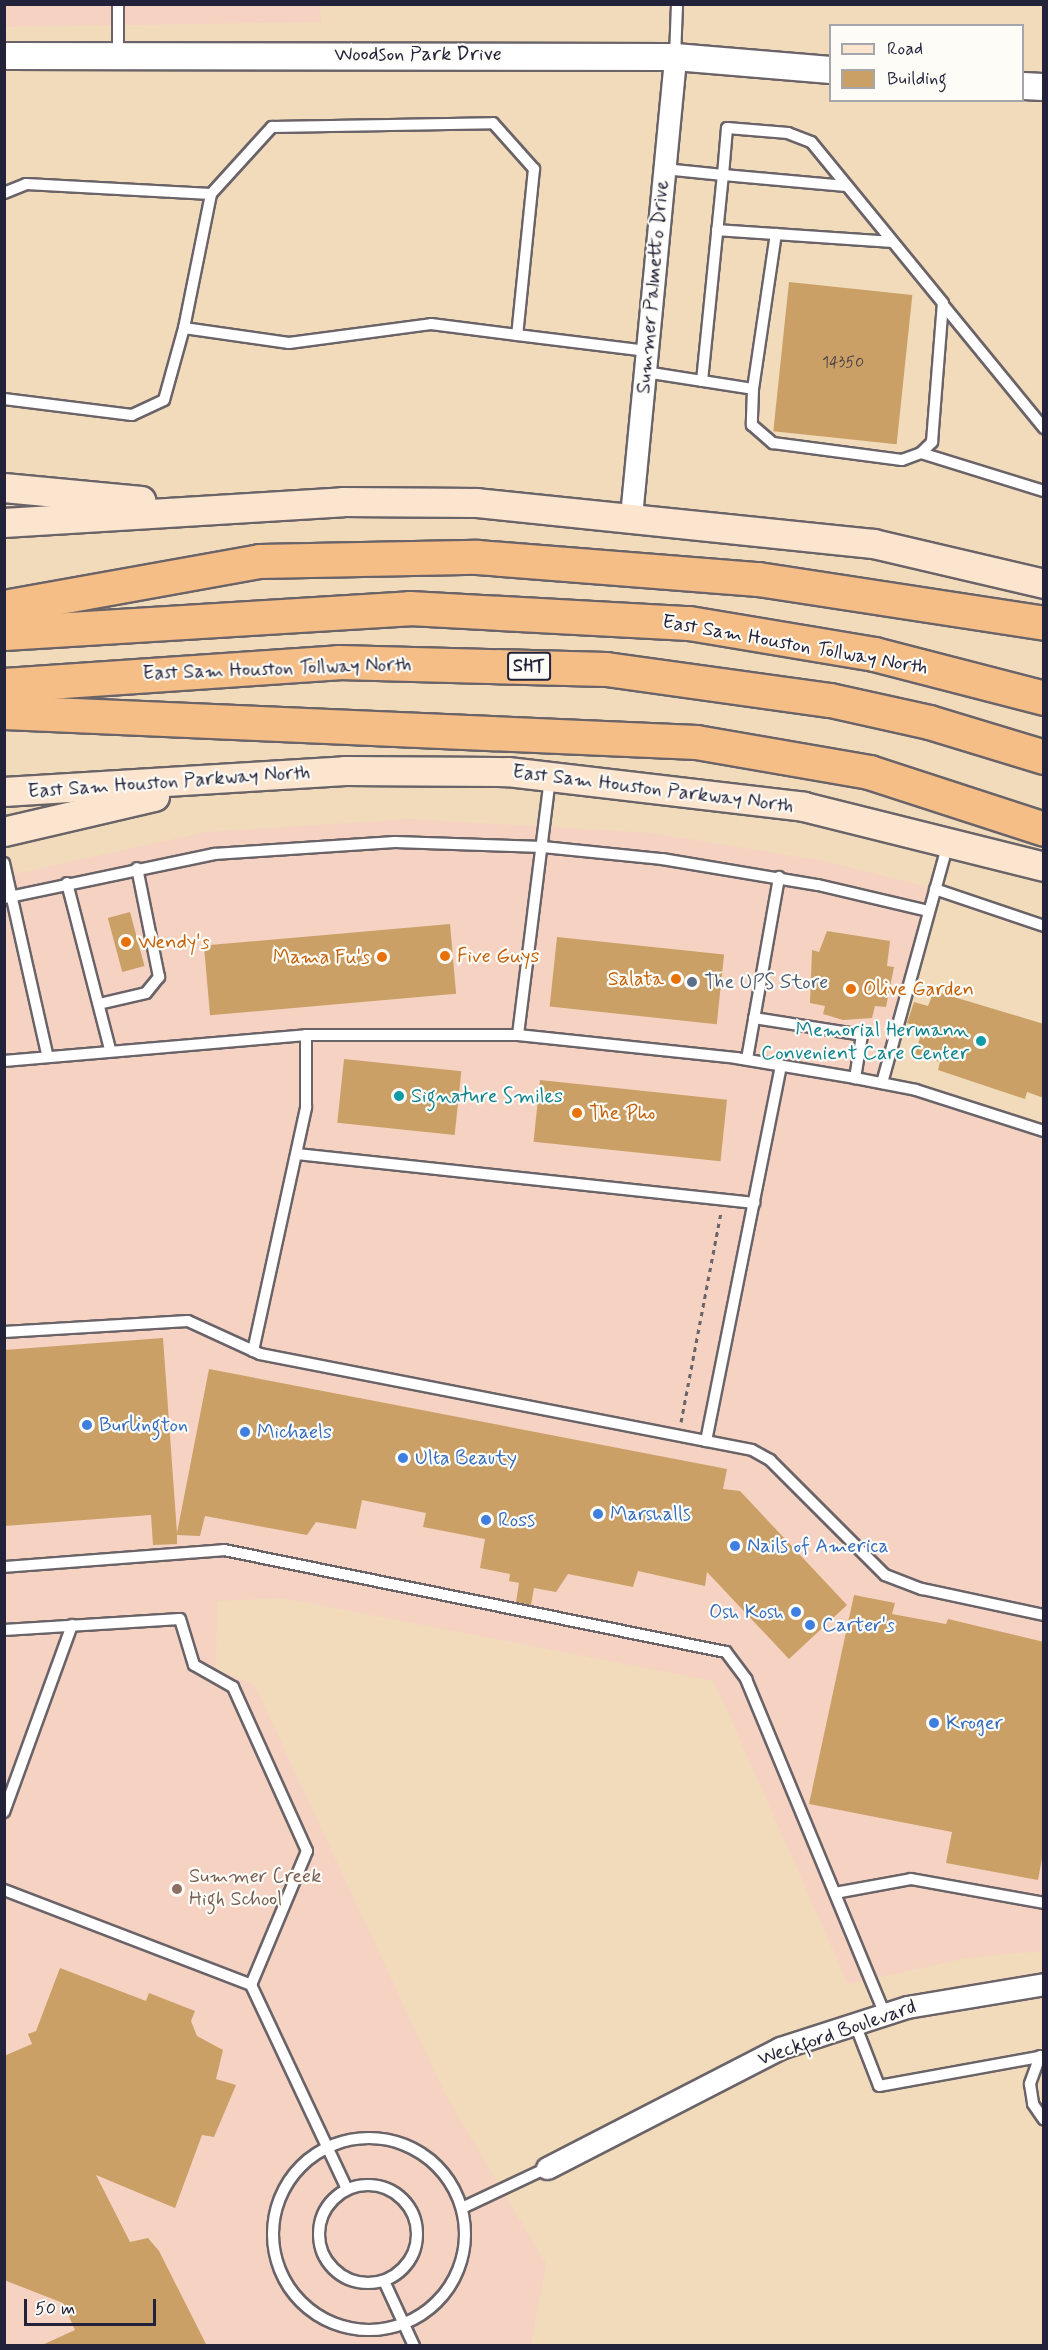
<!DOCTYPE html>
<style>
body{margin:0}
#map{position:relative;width:1048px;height:2350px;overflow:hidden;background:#f1dbbb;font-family:Mynerve,sans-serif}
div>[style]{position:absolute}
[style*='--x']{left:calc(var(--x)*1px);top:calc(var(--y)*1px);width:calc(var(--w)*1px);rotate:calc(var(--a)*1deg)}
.built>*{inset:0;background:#f5d2c2}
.building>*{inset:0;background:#caa067;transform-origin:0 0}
.path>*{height:3px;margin-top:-1.5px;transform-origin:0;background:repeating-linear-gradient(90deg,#6a6368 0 4.5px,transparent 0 9px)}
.roads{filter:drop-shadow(2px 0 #6a6368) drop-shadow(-2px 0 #6a6368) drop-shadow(0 2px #6a6368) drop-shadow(0 -2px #6a6368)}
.service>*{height:10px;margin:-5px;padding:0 5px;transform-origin:5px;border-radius:5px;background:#fff}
.service>.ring{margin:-5px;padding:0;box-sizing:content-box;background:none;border:10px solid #fff;border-radius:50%}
.minor>*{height:21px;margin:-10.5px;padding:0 10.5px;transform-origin:10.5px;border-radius:10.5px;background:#fff}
.tertiary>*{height:26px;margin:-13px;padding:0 13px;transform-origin:13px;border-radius:13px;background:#fff}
.secondary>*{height:28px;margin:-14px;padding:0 14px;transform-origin:14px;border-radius:14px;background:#fbe5cf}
.motorway>*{height:33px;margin:-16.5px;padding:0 16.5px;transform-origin:16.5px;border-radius:16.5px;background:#f6be87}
.dots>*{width:16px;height:16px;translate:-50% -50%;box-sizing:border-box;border:3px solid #fdfcf7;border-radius:50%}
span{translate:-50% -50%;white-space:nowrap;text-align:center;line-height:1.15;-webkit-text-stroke:4.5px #fdfcf7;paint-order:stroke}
.number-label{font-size:16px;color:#4c4246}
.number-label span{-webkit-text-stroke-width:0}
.shield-label span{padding:2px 4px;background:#fdfcf7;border:2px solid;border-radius:4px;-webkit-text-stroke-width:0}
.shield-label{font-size:18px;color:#22223b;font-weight:700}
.street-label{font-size:20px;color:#22223b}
.food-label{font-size:20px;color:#c56008}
.left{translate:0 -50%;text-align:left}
.right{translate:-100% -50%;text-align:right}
.service-label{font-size:20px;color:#4e5e75}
.culture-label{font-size:20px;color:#0d838f}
.shop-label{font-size:20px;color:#366cbe}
.education-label{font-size:20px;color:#785e54}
.frame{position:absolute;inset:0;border:6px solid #22223b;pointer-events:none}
.legend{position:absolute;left:829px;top:24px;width:195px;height:78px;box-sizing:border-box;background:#fdfcf7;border:2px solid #a5a5ac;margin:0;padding:8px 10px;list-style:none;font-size:18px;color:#22223b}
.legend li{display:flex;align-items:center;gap:12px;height:30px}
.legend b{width:30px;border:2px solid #a5a5ac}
.scale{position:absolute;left:24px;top:2299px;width:132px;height:27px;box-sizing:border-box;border:3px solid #22223b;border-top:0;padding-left:8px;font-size:18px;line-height:21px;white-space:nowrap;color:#22223b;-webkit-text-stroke:4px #fdfcf7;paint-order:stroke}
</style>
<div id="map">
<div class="built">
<i style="clip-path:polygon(4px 5px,320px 5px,321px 22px,5px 27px)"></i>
<i style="clip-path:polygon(412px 819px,652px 833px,829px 862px,935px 889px,882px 1083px,1043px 1131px,1043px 1951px,968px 1958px,848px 1984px,714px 1681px,282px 1598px,217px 1601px,216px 1671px,254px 1684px,445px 2094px,546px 2264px,531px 2345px,5px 2346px,5px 876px,206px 832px)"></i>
</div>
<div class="building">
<i style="left:789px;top:282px;width:124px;height:150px;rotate:6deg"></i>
<i style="left:130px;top:912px;width:56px;height:23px;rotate:75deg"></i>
<i style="left:450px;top:924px;width:70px;height:247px;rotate:85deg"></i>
<i style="clip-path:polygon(827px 931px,890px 941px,887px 966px,894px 967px,886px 1007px,875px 1006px,872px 1018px,843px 1020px,823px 1014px,825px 1006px,810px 1003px,812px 950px,819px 952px)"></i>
<i style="left:557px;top:937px;width:168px;height:70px;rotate:6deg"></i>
<i style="clip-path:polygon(934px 991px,1044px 1024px,1044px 1098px,1027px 1092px,1025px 1099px,938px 1070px,940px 1062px,915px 1054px,923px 1028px,907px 1023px,914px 1002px,928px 1006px)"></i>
<i style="left:344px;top:1059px;width:118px;height:64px;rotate:6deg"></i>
<i style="left:540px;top:1080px;width:188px;height:62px;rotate:6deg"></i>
<i style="clip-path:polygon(163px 1338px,177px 1533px,209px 1369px,727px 1469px,723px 1489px,740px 1491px,847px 1605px,789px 1659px,707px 1572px,705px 1586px,638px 1571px,633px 1587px,568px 1574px,556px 1592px,534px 1588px,531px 1605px,516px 1602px,519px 1583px,509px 1581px,510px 1574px,480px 1568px,485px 1539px,423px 1527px,426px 1513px,362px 1500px,356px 1529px,316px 1522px,307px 1535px,205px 1516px,200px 1536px,177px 1535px,177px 1544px,153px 1545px,151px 1515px,4px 1526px,4px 1350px)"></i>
<i style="clip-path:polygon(854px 1595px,895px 1603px,892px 1614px,946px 1624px,948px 1619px,1044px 1642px,1044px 1848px,1038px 1880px,946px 1863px,952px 1832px,809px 1804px)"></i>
<i style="clip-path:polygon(60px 1968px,146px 2001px,149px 1993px,195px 2011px,191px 2021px,197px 2036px,223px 2050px,216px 2079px,236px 2085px,214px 2137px,202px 2135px,175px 2208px,96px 2175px,130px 2242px,148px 2238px,159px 2251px,207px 2346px,40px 2346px,75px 2330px,63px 2303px,4px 2280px,4px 2056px,32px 2044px,28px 2034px,36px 2031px)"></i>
</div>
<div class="path">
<i style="--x:681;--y:1422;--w:213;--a:-79.2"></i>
</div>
<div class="roads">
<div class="service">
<i style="--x:118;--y:4;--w:49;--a:90"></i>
<i style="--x:675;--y:57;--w:53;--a:-87.8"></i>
<i style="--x:4;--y:193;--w:24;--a:-22"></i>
<i style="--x:26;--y:184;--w:185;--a:3.1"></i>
<i style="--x:211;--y:194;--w:91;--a:-47.7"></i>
<i style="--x:272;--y:127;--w:221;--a:-1"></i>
<i style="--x:493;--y:123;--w:62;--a:48.3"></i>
<i style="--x:534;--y:169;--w:167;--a:95.8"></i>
<i style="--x:517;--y:335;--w:131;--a:7"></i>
<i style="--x:717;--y:230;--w:175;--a:3.9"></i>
<i style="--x:944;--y:306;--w:158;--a:50.7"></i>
<i style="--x:184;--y:328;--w:137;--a:-78.6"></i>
<i style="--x:645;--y:372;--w:109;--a:8.9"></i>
<i style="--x:753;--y:389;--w:36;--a:92"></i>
<i style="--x:752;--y:425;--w:28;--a:41"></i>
<i style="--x:773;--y:443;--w:130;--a:7.5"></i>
<i style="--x:902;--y:460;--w:20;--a:-20"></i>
<i style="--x:921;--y:453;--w:16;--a:-45"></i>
<i style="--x:932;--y:442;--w:139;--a:-85.5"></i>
<i style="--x:943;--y:303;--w:208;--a:-129.3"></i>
<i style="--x:811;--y:142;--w:25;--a:-159"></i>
<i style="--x:788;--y:133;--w:61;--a:-175.3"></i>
<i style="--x:727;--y:128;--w:47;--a:94.9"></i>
<i style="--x:723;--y:175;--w:59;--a:-174.2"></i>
<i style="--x:702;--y:381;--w:207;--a:-84.2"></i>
<i style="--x:723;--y:175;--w:124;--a:5.1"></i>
<i style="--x:753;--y:389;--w:157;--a:-81.6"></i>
<i style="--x:4;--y:399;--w:129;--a:7.1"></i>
<i style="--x:132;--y:415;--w:35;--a:-25"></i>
<i style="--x:164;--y:400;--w:75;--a:-74.5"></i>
<i style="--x:184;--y:328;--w:106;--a:8.1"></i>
<i style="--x:289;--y:343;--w:143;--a:-7.6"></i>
<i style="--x:431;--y:324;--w:87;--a:7.3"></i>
<i style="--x:921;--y:453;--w:129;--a:17.2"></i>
<i style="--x:4;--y:863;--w:196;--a:77.3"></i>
<i style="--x:67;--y:883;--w:171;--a:75.5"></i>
<i style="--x:935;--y:889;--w:115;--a:18.7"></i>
<i style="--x:4;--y:898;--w:215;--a:-11.8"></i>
<i style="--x:214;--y:854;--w:181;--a:-3.8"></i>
<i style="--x:395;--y:842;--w:148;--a:1.9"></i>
<i style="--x:543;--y:847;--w:120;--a:5.8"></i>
<i style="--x:662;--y:859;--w:158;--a:9.5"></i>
<i style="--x:818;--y:885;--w:114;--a:13.2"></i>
<i style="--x:99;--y:1004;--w:48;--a:-13.2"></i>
<i style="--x:146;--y:993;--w:21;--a:-51"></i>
<i style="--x:159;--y:977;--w:111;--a:-101.4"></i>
<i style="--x:754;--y:1018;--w:109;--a:8.9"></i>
<i style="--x:862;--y:1035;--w:44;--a:99.2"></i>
<i style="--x:518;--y:1035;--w:258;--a:-82.9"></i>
<i style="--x:747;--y:1059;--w:185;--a:-80"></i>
<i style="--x:4;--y:1061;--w:303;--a:-4.9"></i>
<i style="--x:306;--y:1035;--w:212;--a:0"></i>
<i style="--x:518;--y:1035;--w:219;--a:6"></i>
<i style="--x:736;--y:1058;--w:121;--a:9.5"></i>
<i style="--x:855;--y:1078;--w:62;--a:11.1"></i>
<i style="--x:916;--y:1090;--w:134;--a:17.8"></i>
<i style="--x:882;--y:1083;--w:249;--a:-74.6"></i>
<i style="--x:297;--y:1154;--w:460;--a:6.1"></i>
<i style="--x:4;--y:1332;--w:184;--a:-3.4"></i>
<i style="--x:188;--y:1321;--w:79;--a:24.6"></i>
<i style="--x:260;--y:1354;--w:501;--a:11.04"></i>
<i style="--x:752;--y:1450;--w:21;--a:29"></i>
<i style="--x:770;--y:1460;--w:163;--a:45"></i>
<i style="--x:885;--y:1575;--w:40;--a:21"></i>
<i style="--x:922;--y:1589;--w:125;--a:12"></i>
<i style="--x:253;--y:1351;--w:250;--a:-77.7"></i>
<i style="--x:306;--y:1107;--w:72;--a:-90"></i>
<i style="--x:706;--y:1441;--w:383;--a:-78.7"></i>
<i style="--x:4;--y:1567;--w:221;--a:-4.4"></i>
<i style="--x:224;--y:1550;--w:512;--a:11.49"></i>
<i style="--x:726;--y:1652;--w:34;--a:53"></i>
<i style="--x:746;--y:1679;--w:363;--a:67.5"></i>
<i style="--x:4;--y:1630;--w:176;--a:-3.6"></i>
<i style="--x:180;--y:1619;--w:48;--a:73.1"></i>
<i style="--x:194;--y:1665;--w:45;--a:29.4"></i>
<i style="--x:233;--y:1687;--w:180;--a:65.7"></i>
<i style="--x:307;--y:1851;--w:145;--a:112.7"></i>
<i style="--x:251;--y:1985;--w:225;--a:64.8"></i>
<i style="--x:4;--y:1812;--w:199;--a:-70"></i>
<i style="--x:4;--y:1890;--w:265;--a:21"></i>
<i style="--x:835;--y:1893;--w:77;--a:-10.4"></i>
<i style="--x:911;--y:1879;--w:135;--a:10.2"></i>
<i style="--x:855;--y:2024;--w:66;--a:68.8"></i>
<i style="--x:879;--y:2086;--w:168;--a:-10.3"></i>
<i style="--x:1040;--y:2056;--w:30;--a:110"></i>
<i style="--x:1030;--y:2084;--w:20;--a:81"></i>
<i style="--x:1033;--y:2104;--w:19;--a:55"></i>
<i class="ring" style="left:273px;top:2138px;width:182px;height:182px"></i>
<i class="ring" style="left:319px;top:2185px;width:88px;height:88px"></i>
<i style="--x:462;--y:2208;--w:94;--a:-25.2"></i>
<i style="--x:384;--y:2281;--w:72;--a:65.2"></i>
</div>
<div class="minor">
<i style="--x:631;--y:516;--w:461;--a:-84.5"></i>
<i style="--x:547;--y:2168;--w:262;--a:-27.2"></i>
<i style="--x:780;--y:2048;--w:133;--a:-17.9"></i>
<i style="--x:907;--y:2007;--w:139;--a:-9.5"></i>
</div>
<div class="tertiary">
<i style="--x:4;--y:56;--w:671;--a:0.09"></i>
<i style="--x:675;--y:57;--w:156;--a:4.8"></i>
<i style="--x:1022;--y:86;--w:22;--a:3"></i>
</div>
<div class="secondary">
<i style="--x:4;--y:488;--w:138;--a:5.4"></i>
<i style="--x:4;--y:523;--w:340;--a:-3.5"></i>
<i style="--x:343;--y:502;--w:134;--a:0.4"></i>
<i style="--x:477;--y:503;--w:399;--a:5.9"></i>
<i style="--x:874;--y:544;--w:175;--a:13.2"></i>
<i style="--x:4;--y:792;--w:342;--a:-3.5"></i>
<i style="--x:345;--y:771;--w:163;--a:0.4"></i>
<i style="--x:508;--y:772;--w:298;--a:6.7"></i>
<i style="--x:804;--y:807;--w:247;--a:14"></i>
<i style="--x:4;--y:832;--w:155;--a:-13.1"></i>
</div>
<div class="motorway">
<i style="--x:4;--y:607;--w:259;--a:-10.2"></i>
<i style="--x:259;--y:561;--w:218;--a:-1.1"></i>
<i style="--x:477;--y:557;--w:282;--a:4.5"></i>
<i style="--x:758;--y:579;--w:289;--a:8.7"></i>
<i style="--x:4;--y:633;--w:406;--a:-3.5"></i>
<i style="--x:409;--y:608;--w:280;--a:3.1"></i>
<i style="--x:689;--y:623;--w:188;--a:9.5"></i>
<i style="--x:874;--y:654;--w:176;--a:14.5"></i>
<i style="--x:4;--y:685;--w:335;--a:-3.9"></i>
<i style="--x:338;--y:662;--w:268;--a:1.5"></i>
<i style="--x:606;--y:669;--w:226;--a:7.9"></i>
<i style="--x:830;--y:700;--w:101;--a:12.5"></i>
<i style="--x:929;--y:722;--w:120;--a:16.9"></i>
<i style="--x:4;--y:712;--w:693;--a:2.48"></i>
<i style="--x:696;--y:742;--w:176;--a:9.8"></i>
<i style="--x:869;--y:772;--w:184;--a:18"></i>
</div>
</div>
<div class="dots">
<i style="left:126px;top:942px;background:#e8710a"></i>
<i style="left:445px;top:956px;background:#e8710a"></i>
<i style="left:382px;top:957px;background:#e8710a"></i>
<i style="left:676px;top:979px;background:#e8710a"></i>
<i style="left:692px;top:982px;background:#5c6f8a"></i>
<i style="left:851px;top:989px;background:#e8710a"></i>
<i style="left:981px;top:1041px;background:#0f9aa8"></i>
<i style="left:399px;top:1096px;background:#0f9aa8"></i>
<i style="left:577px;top:1113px;background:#e8710a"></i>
<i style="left:87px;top:1425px;background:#3f7fe0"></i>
<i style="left:245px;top:1432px;background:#3f7fe0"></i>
<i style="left:403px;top:1458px;background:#3f7fe0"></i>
<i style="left:598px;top:1514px;background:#3f7fe0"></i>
<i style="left:486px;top:1520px;background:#3f7fe0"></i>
<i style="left:735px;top:1546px;background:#3f7fe0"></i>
<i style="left:796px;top:1612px;background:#3f7fe0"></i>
<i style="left:810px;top:1625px;background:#3f7fe0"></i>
<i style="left:934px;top:1723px;background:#3f7fe0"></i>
<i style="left:177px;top:1889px;background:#8d6e63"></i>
</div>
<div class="number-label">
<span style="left:843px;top:363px">14350</span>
</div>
<div class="shield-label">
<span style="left:529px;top:666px">SHT</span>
</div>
<div class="street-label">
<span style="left:418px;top:54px">Woodson Park Drive</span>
<span style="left:653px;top:287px;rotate:-85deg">Summer Palmetto Drive</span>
<span style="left:795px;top:645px;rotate:10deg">East Sam Houston Tollway North</span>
<span style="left:277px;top:669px;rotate:-2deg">East Sam Houston Tollway North</span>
<span style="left:169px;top:782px;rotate:-4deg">East Sam Houston Parkway North</span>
<span style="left:653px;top:789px;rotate:7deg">East Sam Houston Parkway North</span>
<span style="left:837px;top:2033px;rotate:-19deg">Weckford Boulevard</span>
</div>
<div class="food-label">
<span class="left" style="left:138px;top:942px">Wendy's</span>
<span class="left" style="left:457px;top:956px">Five Guys</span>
<span class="right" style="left:370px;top:957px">Mama Fu's</span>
<span class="right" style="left:664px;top:979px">Salata</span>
<span class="left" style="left:863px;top:989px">Olive Garden</span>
<span class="left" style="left:589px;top:1113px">The Pho</span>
</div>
<div class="service-label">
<span class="left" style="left:704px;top:982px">The UPS Store</span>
</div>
<div class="culture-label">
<span class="right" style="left:969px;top:1042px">Memorial Hermann<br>Convenient Care Center</span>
<span class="left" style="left:411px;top:1096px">Signature Smiles</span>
</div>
<div class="shop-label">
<span class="left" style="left:99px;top:1425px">Burlington</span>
<span class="left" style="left:257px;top:1432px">Michaels</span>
<span class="left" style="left:415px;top:1458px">Ulta Beauty</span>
<span class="left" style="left:610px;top:1514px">Marshalls</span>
<span class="left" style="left:498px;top:1520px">Ross</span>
<span class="left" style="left:747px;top:1546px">Nails of America</span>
<span class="right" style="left:784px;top:1612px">Osh Kosh</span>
<span class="left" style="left:822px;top:1625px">Carter's</span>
<span class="left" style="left:946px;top:1723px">Kroger</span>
</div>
<div class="education-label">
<span class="left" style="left:189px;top:1888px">Summer Creek<br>High School</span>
</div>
<div class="frame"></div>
<ul class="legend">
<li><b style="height:8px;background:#fbe5cf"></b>Road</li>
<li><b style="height:16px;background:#caa067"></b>Building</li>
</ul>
<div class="scale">50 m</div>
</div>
